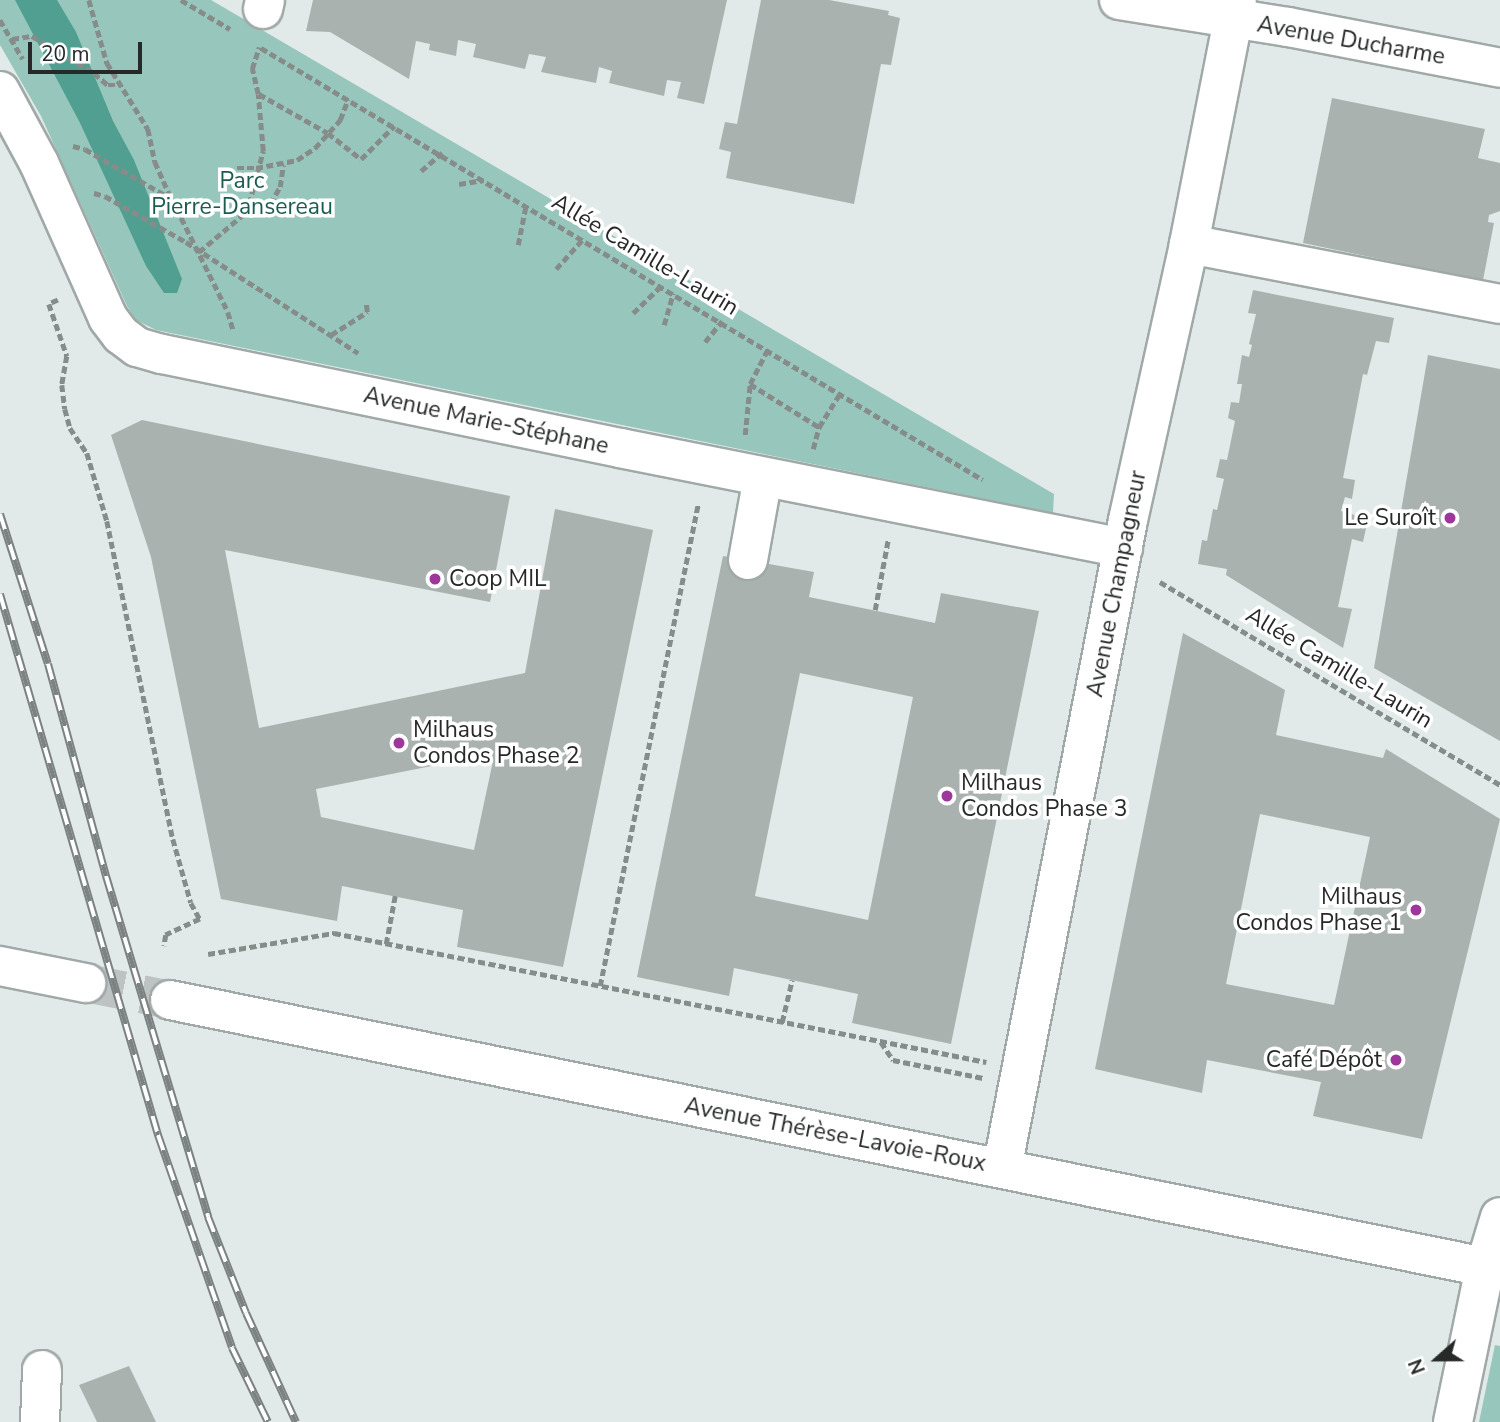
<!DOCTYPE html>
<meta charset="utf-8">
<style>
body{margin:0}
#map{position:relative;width:1500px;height:1422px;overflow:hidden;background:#e1eae8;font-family:"Nunito Sans",sans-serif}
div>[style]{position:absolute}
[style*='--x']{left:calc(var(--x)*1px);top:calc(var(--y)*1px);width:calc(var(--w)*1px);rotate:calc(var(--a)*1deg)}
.green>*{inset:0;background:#97c7bc}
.water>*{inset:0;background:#519f90}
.building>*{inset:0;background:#aab2b0}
.minor-tunnel>*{height:38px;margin-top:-19px;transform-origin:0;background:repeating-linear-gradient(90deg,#bcc3c2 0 38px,transparent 0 57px)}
.path>*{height:4.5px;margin-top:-2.25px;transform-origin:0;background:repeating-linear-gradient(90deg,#868c8a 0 7px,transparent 0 10.5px)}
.roads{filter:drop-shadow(2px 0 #a0a9a7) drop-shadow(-2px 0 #a0a9a7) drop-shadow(0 2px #a0a9a7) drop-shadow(0 -2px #a0a9a7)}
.minor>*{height:38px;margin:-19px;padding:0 19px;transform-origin:19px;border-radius:19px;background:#fff}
.rail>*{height:8px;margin-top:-4px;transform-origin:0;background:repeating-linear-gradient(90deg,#fff 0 16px,#7c8281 0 32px);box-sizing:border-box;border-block:2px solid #7c8281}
.dots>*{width:19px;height:19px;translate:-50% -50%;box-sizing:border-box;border:4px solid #fff;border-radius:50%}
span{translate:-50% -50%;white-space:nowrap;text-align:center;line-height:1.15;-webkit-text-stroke:7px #fff;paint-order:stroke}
.street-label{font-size:23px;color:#262928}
.park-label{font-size:23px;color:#1b5c50}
.poi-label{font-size:23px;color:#262928}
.right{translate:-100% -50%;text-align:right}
.left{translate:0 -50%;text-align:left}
.north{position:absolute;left:1402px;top:1324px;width:70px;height:70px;-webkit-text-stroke:5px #fff;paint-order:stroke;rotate:249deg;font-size:19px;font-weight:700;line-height:28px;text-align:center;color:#262928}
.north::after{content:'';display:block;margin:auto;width:24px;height:32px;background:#262928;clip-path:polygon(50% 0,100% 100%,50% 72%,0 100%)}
.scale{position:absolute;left:28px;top:42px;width:114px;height:32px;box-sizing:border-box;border:4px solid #262928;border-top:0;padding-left:9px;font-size:21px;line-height:24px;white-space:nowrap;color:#262928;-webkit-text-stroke:5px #fff;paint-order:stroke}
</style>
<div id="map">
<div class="green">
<i style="clip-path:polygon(0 0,211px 0,1054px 494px,1053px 513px,156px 330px,136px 320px,127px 306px,41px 116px,0 45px)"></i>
<i style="clip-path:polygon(1495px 1345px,1500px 1346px,1500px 1422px,1479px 1422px)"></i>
</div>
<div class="water">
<i style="clip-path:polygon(15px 0,57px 0,76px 32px,113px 121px,134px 160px,182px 279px,177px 293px,164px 293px,146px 266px,80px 123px)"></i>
</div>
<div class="building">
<i style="clip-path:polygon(313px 0,727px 0,704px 104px,677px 98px,681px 82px,667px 80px,664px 96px,609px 83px,612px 71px,599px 67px,596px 83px,541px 72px,546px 57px,529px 54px,525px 69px,473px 57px,476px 44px,458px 40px,456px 56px,429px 50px,430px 44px,416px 41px,409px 79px,330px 32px,306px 31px)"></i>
<i style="clip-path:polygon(761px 0,829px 0,889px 11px,888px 15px,900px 18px,891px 65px,881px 64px,854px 204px,726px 178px,731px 152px,719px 149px,725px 122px,737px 124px)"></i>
<i style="clip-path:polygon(1332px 98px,1485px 129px,1478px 158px,1500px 163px,1500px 211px,1489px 215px,1488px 222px,1494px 223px,1483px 280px,1418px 271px,1418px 267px,1303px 243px)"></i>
<i style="clip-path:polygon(1253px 290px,1394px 318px,1389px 343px,1376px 341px,1367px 375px,1363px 374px,1343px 478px,1355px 480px,1352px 499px,1345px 497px,1341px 511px,1368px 519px,1363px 542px,1352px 539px,1338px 607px,1352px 609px,1343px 648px,1226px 575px,1227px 569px,1198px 564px,1202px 540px,1207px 541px,1213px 509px,1217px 510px,1224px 479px,1216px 477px,1220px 459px,1227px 460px,1235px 421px,1228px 418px,1231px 402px,1239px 403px,1242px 384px,1237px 384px,1242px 355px,1249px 357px,1252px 345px,1249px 344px,1256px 314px,1248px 313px)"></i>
<i style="clip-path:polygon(1428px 355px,1500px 369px,1500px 741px,1374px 668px)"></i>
<i style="clip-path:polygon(evenodd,142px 420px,510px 496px,490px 602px,225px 550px,259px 728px,525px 673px,555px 509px,653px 530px,563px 967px,457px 947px,463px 910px,342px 886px,337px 921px,221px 899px,151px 557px,111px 435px,142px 420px,472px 758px,493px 761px,474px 850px,321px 817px,316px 789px,472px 758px)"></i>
<i style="clip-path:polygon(evenodd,723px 556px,814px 572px,809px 597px,935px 623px,941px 593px,1039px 611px,951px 1044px,852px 1023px,858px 994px,734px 968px,729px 996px,637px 977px,723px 556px,800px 673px,913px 697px,868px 920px,755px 896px,800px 673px)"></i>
<i style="clip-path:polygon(evenodd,1183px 633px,1285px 690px,1276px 735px,1383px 758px,1386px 749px,1500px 819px,1422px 1139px,1313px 1116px,1321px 1082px,1207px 1060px,1202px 1093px,1095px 1069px,1183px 633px,1260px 814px,1370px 837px,1334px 1005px,1226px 984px,1260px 814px)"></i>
<i style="clip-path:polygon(129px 1366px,156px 1422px,97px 1422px,79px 1385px)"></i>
</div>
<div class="minor-tunnel">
<i style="--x:86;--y:983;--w:86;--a:11.4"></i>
</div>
<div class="path">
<i style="--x:89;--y:0;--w:66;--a:74.1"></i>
<i style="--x:107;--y:63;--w:78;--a:58.2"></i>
<i style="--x:148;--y:129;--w:34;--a:78"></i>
<i style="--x:155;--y:162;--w:39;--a:66"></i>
<i style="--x:181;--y:0;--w:57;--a:30.6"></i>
<i style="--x:0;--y:20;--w:45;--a:59.5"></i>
<i style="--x:12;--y:39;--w:20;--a:-9"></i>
<i style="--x:32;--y:36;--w:72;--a:30.8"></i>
<i style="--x:94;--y:73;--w:18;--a:41"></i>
<i style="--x:108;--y:85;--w:12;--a:0"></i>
<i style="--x:261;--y:48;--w:841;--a:30.89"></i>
<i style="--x:259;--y:94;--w:79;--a:29.5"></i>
<i style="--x:328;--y:133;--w:42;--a:38.2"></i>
<i style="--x:361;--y:159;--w:47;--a:-45"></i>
<i style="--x:73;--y:146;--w:12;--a:14"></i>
<i style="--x:85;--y:149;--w:100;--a:29.9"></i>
<i style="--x:172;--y:199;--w:126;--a:63.6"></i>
<i style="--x:228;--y:312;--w:19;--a:74"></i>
<i style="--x:237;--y:168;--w:19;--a:0"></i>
<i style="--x:256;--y:168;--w:42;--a:-11"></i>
<i style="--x:297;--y:160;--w:22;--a:-34"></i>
<i style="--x:315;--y:148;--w:38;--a:-48"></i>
<i style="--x:340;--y:120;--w:22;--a:-69"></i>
<i style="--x:421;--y:171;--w:28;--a:-41"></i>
<i style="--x:459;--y:184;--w:25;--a:-9"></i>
<i style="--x:94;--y:193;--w:11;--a:15"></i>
<i style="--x:105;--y:196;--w:93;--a:29.6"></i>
<i style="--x:186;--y:242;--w:205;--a:32.8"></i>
<i style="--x:246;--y:212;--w:25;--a:-18"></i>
<i style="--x:270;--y:204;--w:20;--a:-60"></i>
<i style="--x:280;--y:187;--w:22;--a:-82"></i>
<i style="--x:518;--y:245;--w:41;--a:-78.7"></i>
<i style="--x:199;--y:252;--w:60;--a:-40.3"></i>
<i style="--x:245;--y:213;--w:10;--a:-66"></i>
<i style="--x:249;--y:204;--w:55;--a:-75.2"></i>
<i style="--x:263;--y:151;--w:57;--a:-95"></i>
<i style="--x:258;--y:94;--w:26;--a:-103"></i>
<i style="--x:252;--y:69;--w:23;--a:-72"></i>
<i style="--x:556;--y:269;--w:40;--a:-48"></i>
<i style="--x:58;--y:300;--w:10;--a:156"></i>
<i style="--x:49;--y:304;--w:55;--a:70.9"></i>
<i style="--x:67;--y:356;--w:29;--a:100"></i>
<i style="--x:62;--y:385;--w:24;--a:83"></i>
<i style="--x:65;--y:409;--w:20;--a:75"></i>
<i style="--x:70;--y:428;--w:30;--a:56"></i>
<i style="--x:87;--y:453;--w:71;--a:73.6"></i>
<i style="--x:107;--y:521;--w:325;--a:78.3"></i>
<i style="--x:173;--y:839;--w:66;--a:74.3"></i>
<i style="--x:191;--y:903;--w:18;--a:61"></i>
<i style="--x:200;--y:919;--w:38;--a:155"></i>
<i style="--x:166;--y:935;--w:11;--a:100"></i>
<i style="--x:633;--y:313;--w:39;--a:-44"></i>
<i style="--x:664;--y:325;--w:33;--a:-74"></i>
<i style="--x:331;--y:335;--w:43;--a:-32.6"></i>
<i style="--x:367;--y:312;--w:10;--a:-96"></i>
<i style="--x:705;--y:342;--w:27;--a:-51"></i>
<i style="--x:750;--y:384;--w:81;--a:31.9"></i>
<i style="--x:745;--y:435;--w:51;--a:-84.4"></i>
<i style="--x:750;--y:384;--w:39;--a:-63"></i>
<i style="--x:813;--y:449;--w:23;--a:-75"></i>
<i style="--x:819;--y:427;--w:40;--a:-58"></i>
<i style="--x:1160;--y:582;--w:396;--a:30.8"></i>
<i style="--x:875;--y:610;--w:71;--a:-79.5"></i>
<i style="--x:386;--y:944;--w:49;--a:-79.4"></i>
<i style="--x:208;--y:954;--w:128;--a:-9.5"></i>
<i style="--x:334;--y:933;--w:665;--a:11.19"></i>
<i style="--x:600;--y:986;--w:493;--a:-78.5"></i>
<i style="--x:782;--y:1022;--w:43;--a:-76.6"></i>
<i style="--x:881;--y:1042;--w:22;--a:56"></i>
<i style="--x:893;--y:1060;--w:92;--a:11.3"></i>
</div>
<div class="roads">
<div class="minor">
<i style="--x:1119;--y:0;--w:171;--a:9.1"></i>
<i style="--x:1288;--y:27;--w:216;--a:10.9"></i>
<i style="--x:263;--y:9;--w:9;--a:-77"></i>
<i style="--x:0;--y:91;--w:82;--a:61.6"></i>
<i style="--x:39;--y:163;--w:170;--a:66"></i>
<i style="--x:108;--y:318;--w:21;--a:53"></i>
<i style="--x:121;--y:335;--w:20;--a:37"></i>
<i style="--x:137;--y:347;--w:26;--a:16"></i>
<i style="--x:162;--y:354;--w:468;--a:11.6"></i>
<i style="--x:620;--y:448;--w:513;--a:11.24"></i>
<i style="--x:1189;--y:244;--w:317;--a:10.9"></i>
<i style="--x:748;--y:560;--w:84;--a:-79.8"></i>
<i style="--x:0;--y:966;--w:88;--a:11.2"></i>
<i style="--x:170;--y:1000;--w:1357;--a:11.48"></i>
<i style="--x:1002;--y:1169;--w:661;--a:-79.01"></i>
<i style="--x:1128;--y:520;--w:283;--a:-77.5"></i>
<i style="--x:1189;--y:244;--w:249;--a:-78.9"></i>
<i style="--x:40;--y:1422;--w:52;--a:-87.8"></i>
<i style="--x:1453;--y:1422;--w:158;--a:-78.3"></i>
<i style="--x:1485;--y:1267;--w:52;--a:-73.3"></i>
</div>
</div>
<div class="rail">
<i style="--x:0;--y:514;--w:157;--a:72.3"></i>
<i style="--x:48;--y:664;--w:220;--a:74.7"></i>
<i style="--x:106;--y:876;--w:356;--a:73.3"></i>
<i style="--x:208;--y:1217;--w:103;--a:68.4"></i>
<i style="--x:246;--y:1313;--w:120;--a:65.4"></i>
<i style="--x:0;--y:594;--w:564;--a:73.72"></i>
<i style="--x:158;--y:1135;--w:225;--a:70.8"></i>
<i style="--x:232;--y:1348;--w:82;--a:64.1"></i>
</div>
<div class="dots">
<i style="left:1450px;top:518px;background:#9d379c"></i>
<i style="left:435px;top:579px;background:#9d379c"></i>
<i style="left:399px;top:743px;background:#9d379c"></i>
<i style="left:947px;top:796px;background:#9d379c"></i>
<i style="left:1416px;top:910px;background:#9d379c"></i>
<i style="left:1396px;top:1060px;background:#9d379c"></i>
</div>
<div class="street-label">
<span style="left:1351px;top:41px;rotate:10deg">Avenue Ducharme</span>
<span style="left:645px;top:255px;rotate:31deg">Allée Camille-Laurin</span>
<span style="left:486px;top:421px;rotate:12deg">Avenue Marie-Stéphane</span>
<span style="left:1117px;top:584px;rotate:-79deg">Avenue Champagneur</span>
<span style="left:1339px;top:668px;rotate:31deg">Allée Camille-Laurin</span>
<span style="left:835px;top:1135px;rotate:11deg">Avenue Thérèse-Lavoie-Roux</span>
</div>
<div class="park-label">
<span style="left:242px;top:194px">Parc<br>Pierre-Dansereau</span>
</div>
<div class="poi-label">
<span class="right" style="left:1436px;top:518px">Le Suroît</span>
<span class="left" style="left:449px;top:579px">Coop MIL</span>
<span class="left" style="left:413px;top:743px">Milhaus<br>Condos Phase 2</span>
<span class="left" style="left:961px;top:796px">Milhaus<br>Condos Phase 3</span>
<span class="right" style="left:1402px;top:910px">Milhaus<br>Condos Phase 1</span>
<span class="right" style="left:1382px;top:1060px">Café Dépôt</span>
</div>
<div class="north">N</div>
<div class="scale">20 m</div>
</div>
